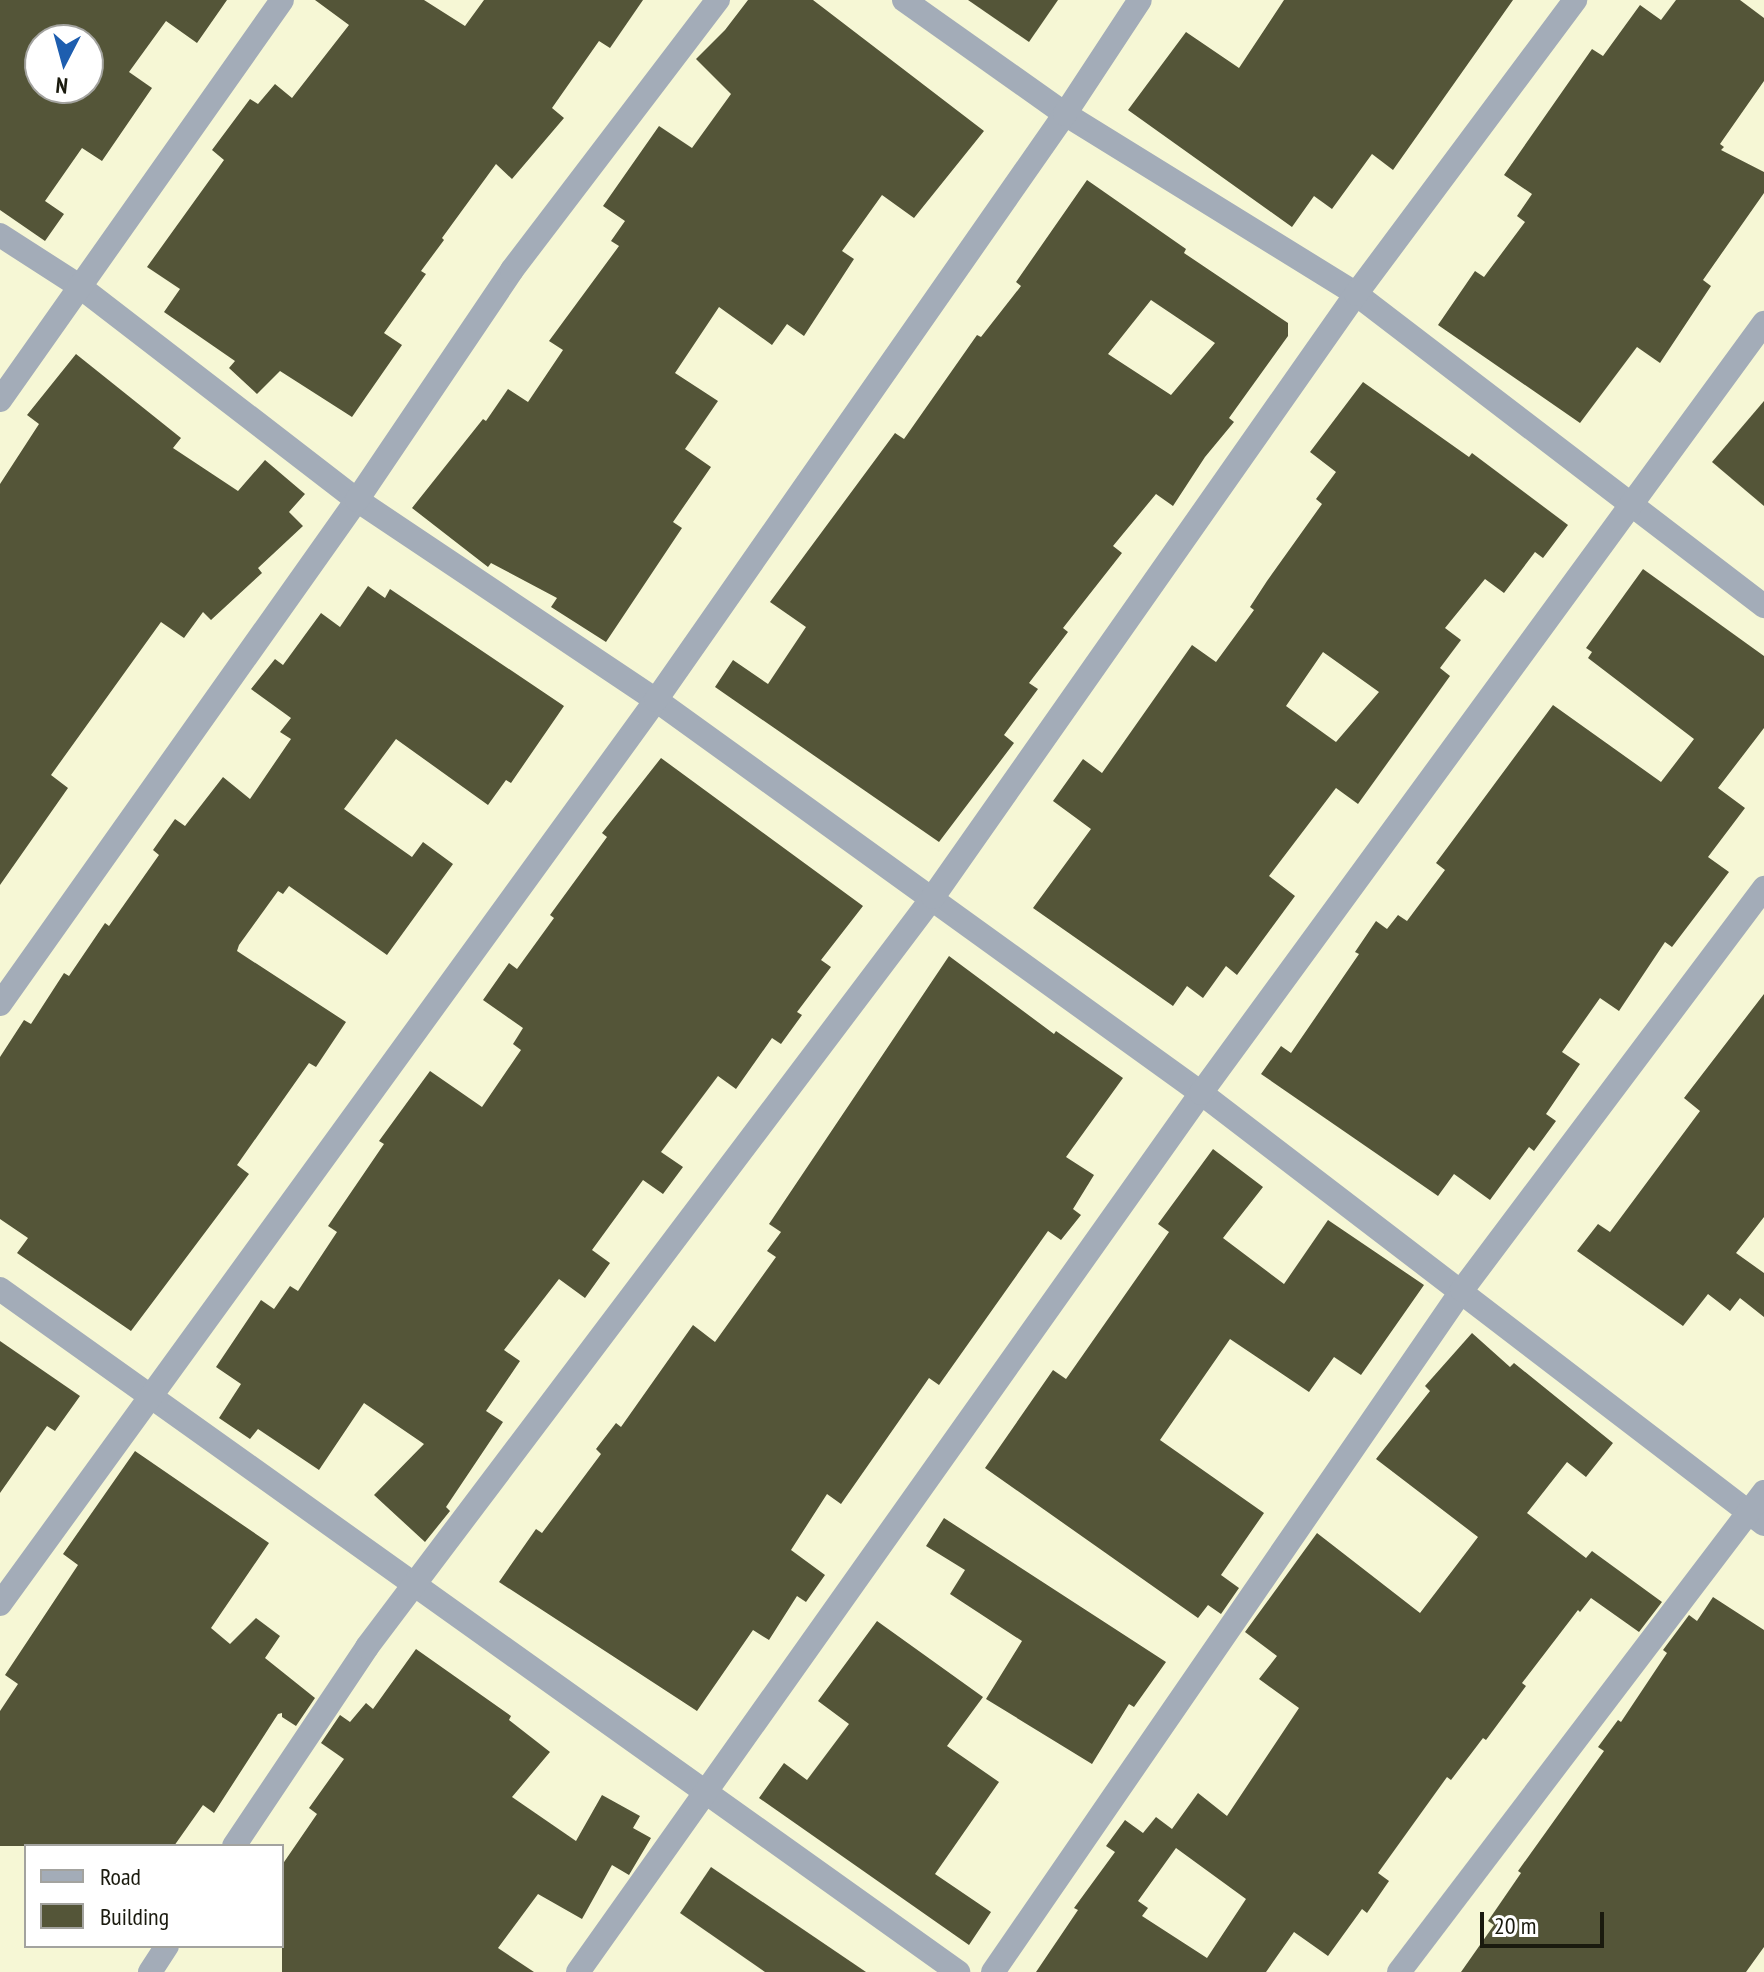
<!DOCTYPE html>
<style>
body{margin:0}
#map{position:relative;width:1764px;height:1972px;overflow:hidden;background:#f6f7d5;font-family:"PT Sans Narrow",sans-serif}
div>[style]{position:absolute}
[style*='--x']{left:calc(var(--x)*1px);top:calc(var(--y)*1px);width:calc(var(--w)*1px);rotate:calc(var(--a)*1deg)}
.building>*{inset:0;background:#545538}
.minor>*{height:24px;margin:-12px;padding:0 12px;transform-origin:12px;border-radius:12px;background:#a3acb8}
span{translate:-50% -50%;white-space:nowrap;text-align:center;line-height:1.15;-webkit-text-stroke:8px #fff;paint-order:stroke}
.legend{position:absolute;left:24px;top:1844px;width:260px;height:104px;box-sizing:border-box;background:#fff;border:2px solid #a3a39f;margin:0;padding:10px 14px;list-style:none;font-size:24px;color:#1a1a0e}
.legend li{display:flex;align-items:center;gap:16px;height:40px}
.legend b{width:40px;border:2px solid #a3a39f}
.north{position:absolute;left:24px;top:24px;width:80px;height:80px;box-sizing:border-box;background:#fff;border:2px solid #a3a39f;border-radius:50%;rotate:186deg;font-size:22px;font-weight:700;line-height:32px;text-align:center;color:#1a1a0e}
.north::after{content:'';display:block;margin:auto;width:28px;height:36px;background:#1e5eaf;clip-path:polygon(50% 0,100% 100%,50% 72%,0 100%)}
.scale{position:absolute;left:1480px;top:1912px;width:124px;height:36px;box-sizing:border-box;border:4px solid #1a1a0e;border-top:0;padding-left:10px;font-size:24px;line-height:28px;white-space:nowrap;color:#1a1a0e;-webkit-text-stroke:6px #fff;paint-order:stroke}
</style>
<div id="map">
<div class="building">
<i style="clip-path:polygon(evenodd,0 0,227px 0,197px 43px,166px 21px,129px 72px,152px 88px,102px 161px,82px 148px,45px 201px,64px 214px,45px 241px,0 210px,0 0,40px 40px,88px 40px,88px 88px,40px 88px,40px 40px)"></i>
<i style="clip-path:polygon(315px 0,424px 0,465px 26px,484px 0,643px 0,610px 48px,599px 41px,552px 108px,564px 118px,512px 179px,496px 164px,442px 238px,444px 240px,421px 271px,426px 274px,384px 333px,402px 345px,352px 417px,280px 371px,257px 394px,229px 368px,235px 361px,164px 312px,180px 289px,147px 267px,224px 160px,212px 150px,250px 99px,258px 104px,275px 84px,292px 98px,349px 25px)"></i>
<i style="clip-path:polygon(748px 0,813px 0,984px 131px,914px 218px,882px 195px,842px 251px,854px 259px,804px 336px,787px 324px,772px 345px,719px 307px,675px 373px,718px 401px,685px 449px,711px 467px,673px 522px,682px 528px,606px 642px,551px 607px,557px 598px,491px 563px,488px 567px,412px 508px,483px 419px,486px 421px,508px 389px,528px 402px,563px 350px,549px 341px,619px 246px,611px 241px,625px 221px,603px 206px,659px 126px,692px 148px,731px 94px,696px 59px,725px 30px)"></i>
<i style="clip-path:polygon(968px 0,1058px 0,1029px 42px)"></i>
<i style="clip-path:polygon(1284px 0,1513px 0,1393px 170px,1372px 154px,1332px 209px,1314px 196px,1292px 227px,1128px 110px,1186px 32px,1239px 68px)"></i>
<i style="clip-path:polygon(1676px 0,1740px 0,1764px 18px,1764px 81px,1720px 144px,1724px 147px,1721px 150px,1764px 172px,1764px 193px,1703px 280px,1711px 286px,1660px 363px,1637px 347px,1580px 423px,1438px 325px,1475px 271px,1484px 277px,1525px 222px,1517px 216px,1532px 194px,1504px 175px,1592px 49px,1603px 56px,1640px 5px,1661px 20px)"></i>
<i style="clip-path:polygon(evenodd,1087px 180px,1186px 249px,1184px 253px,1288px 323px,1288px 336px,1229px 418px,1234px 422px,1205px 457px,1173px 506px,1156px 494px,1113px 546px,1122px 553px,1063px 628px,1068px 632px,1029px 683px,1038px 689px,1004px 735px,1014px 743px,939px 842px,715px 687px,733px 660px,768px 684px,806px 627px,770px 602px,895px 433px,904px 439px,977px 335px,981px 337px,1021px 286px,1016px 282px,1087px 180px,1151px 300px,1215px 343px,1171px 395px,1108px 354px,1151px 300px)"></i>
<i style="clip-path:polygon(76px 354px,181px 438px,173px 448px,238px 491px,265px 460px,305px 494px,289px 512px,303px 526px,258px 568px,262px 573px,211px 620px,203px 612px,184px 638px,161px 622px,51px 775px,68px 788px,0 885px,0 484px,39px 424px,27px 415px)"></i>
<i style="clip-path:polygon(evenodd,1363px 382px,1469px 457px,1472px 453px,1568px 525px,1543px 558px,1535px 552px,1504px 593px,1485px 579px,1445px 628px,1461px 640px,1440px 668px,1450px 676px,1358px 804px,1336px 788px,1269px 876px,1295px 896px,1237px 975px,1226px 966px,1203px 998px,1187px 986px,1173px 1006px,1033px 908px,1091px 829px,1053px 801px,1083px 759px,1102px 773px,1192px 645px,1216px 662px,1254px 610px,1250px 607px,1267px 581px,1322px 504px,1316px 499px,1336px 472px,1310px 452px,1363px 382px,1323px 652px,1379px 692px,1336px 742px,1286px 706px,1323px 652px)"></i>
<i style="clip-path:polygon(1764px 401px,1764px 506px,1712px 462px)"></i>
<i style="clip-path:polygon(1643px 569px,1764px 656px,1764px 728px,1718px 788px,1745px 808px,1708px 857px,1729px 872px,1672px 947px,1665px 942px,1619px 1011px,1600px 998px,1562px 1052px,1580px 1064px,1546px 1114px,1556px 1121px,1534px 1151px,1529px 1147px,1490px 1200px,1454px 1174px,1438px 1196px,1261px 1074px,1281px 1046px,1291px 1053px,1359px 954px,1355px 952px,1376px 921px,1387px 929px,1398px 915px,1407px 921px,1445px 870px,1436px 863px,1553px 705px,1661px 782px,1694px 739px,1588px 658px,1592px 652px,1586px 648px)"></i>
<i style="clip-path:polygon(368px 586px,385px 598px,390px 589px,564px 706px,511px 783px,506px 780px,488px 805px,396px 739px,344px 809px,412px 857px,423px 842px,453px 864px,387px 955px,289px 886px,283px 894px,278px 891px,239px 945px,237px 951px,346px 1022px,316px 1067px,309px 1063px,237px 1165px,249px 1174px,131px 1331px,17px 1253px,28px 1238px,0 1219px,0 1057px,24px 1020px,31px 1024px,64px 973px,69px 976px,105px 923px,109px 926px,159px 855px,153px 850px,175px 819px,185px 826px,223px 777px,250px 799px,291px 739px,280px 732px,291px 718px,251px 689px,275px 659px,283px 665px,321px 613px,340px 627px)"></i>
<i style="clip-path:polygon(661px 758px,863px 906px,821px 960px,831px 967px,797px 1012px,802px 1015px,781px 1044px,772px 1038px,736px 1089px,718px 1076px,661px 1152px,683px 1167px,663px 1194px,643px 1180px,592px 1250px,610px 1263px,585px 1298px,559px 1279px,504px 1350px,520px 1361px,486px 1411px,503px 1422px,446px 1507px,450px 1511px,425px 1542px,374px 1495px,424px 1444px,364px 1403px,319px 1470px,258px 1429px,250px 1439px,219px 1418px,241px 1384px,216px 1367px,261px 1300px,274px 1309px,290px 1286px,298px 1291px,337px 1232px,328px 1226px,384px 1144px,379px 1141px,430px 1071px,482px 1107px,521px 1050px,513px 1044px,523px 1028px,483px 1000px,509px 963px,517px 969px,554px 918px,550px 915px,607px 837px,602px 833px)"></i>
<i style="clip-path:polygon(949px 956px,1054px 1034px,1056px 1031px,1123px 1078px,1066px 1157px,1094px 1175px,1073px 1209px,1081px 1215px,1061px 1240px,1048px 1231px,939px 1385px,929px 1378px,841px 1504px,827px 1494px,791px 1550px,825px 1575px,806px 1602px,797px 1596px,769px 1640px,753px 1630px,697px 1711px,499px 1582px,536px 1529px,542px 1533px,601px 1454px,596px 1449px,616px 1423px,621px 1427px,693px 1325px,715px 1342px,776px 1257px,767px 1251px,781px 1232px,769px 1224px)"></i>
<i style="clip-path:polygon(1764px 994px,1764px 1217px,1736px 1253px,1764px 1273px,1764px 1317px,1740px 1298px,1730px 1311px,1708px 1294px,1683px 1326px,1577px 1251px,1598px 1224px,1610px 1232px,1700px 1111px,1684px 1098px)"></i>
<i style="clip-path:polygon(1213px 1149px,1263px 1187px,1223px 1238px,1284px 1284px,1328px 1220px,1424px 1285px,1361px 1375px,1334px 1357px,1309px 1392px,1230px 1339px,1160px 1440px,1264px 1513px,1221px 1575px,1239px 1588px,1221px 1614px,1208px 1605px,1198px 1618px,985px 1468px,1053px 1370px,1066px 1379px,1169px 1232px,1158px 1224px)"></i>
<i style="clip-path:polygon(evenodd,1472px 1333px,1510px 1367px,1514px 1363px,1613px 1443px,1586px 1477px,1567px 1462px,1527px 1513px,1586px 1558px,1592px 1551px,1662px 1602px,1639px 1632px,1591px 1598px,1580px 1612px,1578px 1610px,1522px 1683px,1526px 1686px,1486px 1740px,1483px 1738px,1451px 1780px,1447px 1777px,1378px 1873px,1389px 1881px,1367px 1913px,1362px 1909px,1328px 1956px,1294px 1932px,1266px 1972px,1036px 1972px,1078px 1910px,1074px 1908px,1115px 1852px,1106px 1846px,1125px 1820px,1143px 1833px,1156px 1817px,1172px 1829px,1198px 1793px,1227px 1816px,1299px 1708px,1259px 1679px,1277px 1656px,1245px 1632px,1317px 1533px,1420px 1613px,1478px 1537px,1376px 1459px,1430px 1391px,1425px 1386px,1472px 1333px,1176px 1848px,1246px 1899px,1207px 1958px,1142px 1916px,1148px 1908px,1138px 1901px,1176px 1848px)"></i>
<i style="clip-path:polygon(0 1341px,80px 1396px,55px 1431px,47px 1426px,0 1493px)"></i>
<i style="clip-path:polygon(135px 1451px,269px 1543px,211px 1628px,230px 1644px,256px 1618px,280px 1636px,265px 1658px,315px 1698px,296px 1726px,282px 1717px,282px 1713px,278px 1714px,214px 1813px,203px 1805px,174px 1846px,0 1846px,0 1711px,18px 1684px,5px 1675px,78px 1565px,63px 1554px)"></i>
<i style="clip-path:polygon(944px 1518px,1166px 1662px,1134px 1707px,1129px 1704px,1092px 1764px,986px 1699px,1022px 1641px,950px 1594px,965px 1570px,926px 1546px)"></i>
<i style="clip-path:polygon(1713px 1597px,1764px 1630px,1764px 1947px,1746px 1972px,1461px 1972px,1494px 1925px,1488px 1921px,1521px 1873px,1518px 1871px,1604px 1751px,1598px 1747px,1618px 1720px,1621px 1722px,1667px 1653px,1663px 1650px,1689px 1615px,1697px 1621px)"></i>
<i style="clip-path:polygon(877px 1621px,983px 1697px,947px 1746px,999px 1782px,935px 1874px,991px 1912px,969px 1945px,759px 1798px,784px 1763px,807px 1780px,849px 1724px,818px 1701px)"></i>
<i style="clip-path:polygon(416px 1649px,511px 1716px,509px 1720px,550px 1752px,512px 1797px,576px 1841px,602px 1795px,640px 1816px,633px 1828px,651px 1838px,629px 1875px,612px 1865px,582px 1919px,538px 1894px,498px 1948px,534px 1972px,282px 1972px,282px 1865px,317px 1814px,309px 1808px,344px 1759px,321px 1743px,340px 1715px,350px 1722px,366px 1703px,373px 1709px)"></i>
<i style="clip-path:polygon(711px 1867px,866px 1972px,765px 1972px,680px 1913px)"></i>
</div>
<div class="minor">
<i style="--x:904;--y:0;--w:197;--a:35.3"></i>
<i style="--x:1065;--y:114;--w:342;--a:31.7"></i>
<i style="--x:1356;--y:294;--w:514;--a:37.41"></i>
<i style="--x:0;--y:235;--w:94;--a:32.8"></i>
<i style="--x:79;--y:286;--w:351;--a:37.6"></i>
<i style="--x:357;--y:500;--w:360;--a:33.8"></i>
<i style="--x:656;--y:700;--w:672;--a:35.8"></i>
<i style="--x:1201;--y:1093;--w:709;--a:37.44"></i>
<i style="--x:0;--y:400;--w:489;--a:-54.8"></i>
<i style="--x:0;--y:1004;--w:618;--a:-54.69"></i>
<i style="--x:357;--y:500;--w:277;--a:-56"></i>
<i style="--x:512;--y:270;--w:340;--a:-52.7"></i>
<i style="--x:0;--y:1289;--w:1177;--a:35.49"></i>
<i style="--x:0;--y:1604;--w:1117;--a:-54.03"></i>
<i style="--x:656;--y:700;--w:715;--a:-55.09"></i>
<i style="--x:1065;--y:114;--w:136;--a:-56.7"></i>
<i style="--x:234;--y:1846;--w:239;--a:-56.2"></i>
<i style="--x:367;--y:1647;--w:940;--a:-52.96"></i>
<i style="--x:933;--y:897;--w:737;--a:-54.95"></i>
<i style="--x:1356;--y:294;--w:367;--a:-53.3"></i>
<i style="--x:150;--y:1972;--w:31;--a:-57"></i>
<i style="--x:578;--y:1972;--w:1077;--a:-54.67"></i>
<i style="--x:1201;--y:1093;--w:954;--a:-53.83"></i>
<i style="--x:993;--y:1972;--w:828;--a:-55.48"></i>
<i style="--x:1462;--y:1290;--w:503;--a:-53.08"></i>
<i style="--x:1399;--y:1972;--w:603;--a:-52.75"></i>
</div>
<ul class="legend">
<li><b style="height:10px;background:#a3acb8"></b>Road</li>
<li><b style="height:22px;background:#545538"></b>Building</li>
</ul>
<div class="north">N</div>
<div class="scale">20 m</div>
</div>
